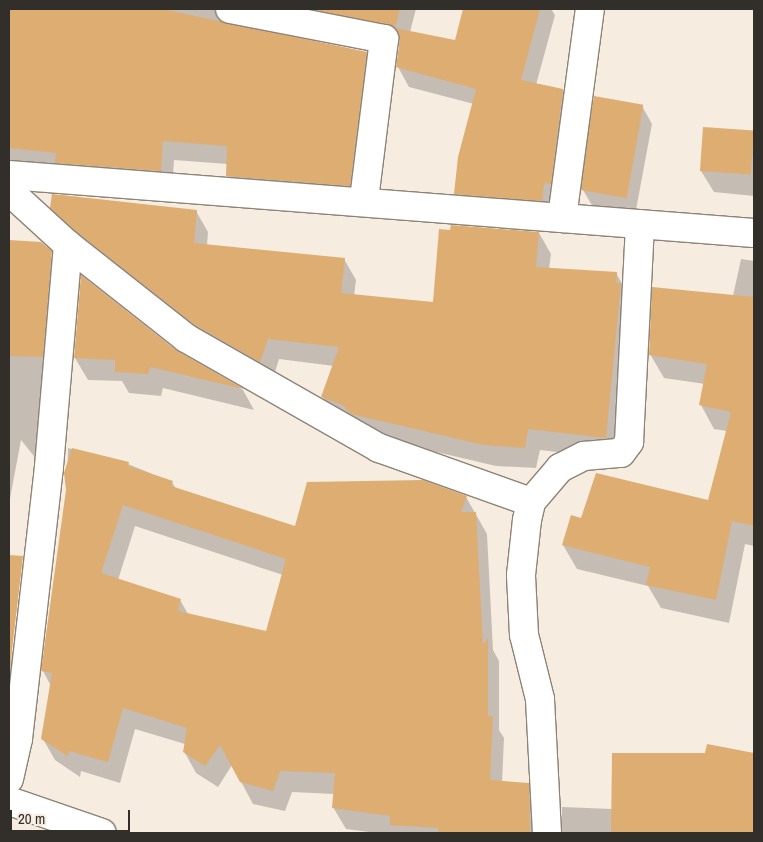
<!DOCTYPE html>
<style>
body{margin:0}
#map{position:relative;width:763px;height:842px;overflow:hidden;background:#f7ece0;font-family:"Archivo Narrow",sans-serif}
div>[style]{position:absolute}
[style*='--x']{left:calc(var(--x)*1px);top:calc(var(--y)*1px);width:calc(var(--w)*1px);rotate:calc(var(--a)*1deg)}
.shadow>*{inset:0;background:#0003}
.building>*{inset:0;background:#dead72;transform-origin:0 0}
.roads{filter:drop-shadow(1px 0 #8c8377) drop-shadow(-1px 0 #8c8377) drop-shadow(0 1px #8c8377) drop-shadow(0 -1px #8c8377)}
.minor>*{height:28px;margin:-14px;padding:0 14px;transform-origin:14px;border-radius:14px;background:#fff}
span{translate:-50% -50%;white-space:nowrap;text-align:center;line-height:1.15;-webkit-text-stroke:4px #f7ece0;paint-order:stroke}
.frame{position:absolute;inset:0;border:10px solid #322e2a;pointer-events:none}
.scale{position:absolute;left:10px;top:810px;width:120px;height:22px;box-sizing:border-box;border:2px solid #322e2a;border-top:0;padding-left:6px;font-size:15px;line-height:18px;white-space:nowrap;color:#322e2a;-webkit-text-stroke:4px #f7ece0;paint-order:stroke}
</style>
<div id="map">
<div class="shadow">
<i style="clip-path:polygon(9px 9px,88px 9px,120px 112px,138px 9px,416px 9px,410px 32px,456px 42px,464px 9px,551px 9px,555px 15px,536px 85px,563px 90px,574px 110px,553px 220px,467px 213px,456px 194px,474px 104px,409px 87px,398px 67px,399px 43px,245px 13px,236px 14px,226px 25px,366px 53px,377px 72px,361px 205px,239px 196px,227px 176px,227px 164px,174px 160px,172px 190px,9px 171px)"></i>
<i style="clip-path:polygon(642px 106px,652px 124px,635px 215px,593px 207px,583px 190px)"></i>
<i style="clip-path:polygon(704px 128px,754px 132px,754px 196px,714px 192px,701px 171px)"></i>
<i style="clip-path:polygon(51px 207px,196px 211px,208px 232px,207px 245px,344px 259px,356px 280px,354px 296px,434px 303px,539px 233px,551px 254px,549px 269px,616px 273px,628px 294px,618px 459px,540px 450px,536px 468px,496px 466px,364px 435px,335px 418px,323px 397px,334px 366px,279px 359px,272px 382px,208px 346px,64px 229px)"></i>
<i style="clip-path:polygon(9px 241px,41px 243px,63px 274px,46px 471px,21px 440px,9px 504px)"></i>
<i style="clip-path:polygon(741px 259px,754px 261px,754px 546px,745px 544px,729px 623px,661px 608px,648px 586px,577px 569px,563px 545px,582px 519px,709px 502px,727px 431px,714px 429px,701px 405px,705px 384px,664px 378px,650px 354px,733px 296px)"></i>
<i style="clip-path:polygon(82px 278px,176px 351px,243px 390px,254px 410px,163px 388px,161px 396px,129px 393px,122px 381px,88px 380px,75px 358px)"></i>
<i style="clip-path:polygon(evenodd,68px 448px,128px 464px,172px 482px,176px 489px,296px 528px,466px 497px,487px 534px,493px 650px,499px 661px,499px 730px,504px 738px,502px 783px,528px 785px,540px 806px,542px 833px,377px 833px,346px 829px,333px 807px,334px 794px,292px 792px,285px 811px,253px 804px,232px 765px,218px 787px,196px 773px,184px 751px,185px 744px,135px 729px,120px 783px,81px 771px,80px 777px,55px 760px,43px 739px,51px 686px,43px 671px,67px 491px,68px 448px,135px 526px,283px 575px,267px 633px,188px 614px,180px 600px,118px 580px,135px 526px)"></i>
<i style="clip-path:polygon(13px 649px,19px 659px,14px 677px,9px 669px)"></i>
<i style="clip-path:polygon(708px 745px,754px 756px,754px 833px,562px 833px,562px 807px,612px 809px,706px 754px)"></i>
</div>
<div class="building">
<i style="clip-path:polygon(9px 9px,162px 9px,367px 52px,350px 186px,226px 176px,227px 146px,163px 141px,161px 171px,55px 163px,56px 153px,9px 148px)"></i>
<i style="clip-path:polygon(310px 9px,400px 9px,395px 28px)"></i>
<i style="clip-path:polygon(463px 9px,540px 9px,521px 80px,563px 89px,551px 184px,544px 183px,542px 201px,454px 194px,458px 157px,476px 89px,396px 67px,400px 40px,395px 28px,455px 40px)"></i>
<i style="left:594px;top:96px;width:50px;height:95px;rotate:10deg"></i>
<i style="left:703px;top:127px;width:51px;height:44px;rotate:4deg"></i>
<i style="clip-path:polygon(52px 194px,197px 210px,194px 243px,345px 258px,341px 293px,433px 302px,439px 229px,450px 230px,451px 225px,539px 232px,536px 267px,617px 272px,616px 283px,621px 283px,606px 438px,528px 429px,525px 448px,484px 445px,351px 414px,343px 405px,321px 397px,339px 347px,268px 339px,260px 362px,195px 325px,78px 233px,50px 208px)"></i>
<i style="clip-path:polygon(9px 240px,41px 242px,52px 251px,43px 357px,9px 356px)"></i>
<i style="clip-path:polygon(81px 275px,176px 350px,244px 389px,150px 367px,148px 374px,115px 372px,115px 360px,74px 358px)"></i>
<i style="clip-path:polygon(652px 287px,754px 297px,754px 526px,732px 521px,716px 600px,646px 585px,650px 567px,562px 545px,571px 515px,581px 518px,596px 473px,708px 500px,731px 412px,699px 405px,707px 364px,649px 355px)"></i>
<i style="clip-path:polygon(evenodd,72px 448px,129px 462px,128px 466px,173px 481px,171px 486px,295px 526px,307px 482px,423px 480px,467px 496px,461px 512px,476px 512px,483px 645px,488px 638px,488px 716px,493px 716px,490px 780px,529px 783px,530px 833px,438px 833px,438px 828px,390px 825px,390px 816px,332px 808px,335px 773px,280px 771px,273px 791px,240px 782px,220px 745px,205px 766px,183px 752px,187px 728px,123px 708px,108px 762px,69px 751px,68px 756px,41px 739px,52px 673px,41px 671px,66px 490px,64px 473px,72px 448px,123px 505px,286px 559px,266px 631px,178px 611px,181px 599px,101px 573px,123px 505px)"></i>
<i style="clip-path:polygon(9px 555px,23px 556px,10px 667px,9px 667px)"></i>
<i style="clip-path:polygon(707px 744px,754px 753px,754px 833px,611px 833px,612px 753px,705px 753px)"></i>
</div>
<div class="roads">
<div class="minor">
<i style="--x:230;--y:9;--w:157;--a:11"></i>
<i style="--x:384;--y:39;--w:161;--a:97.1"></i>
<i style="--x:9;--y:175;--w:747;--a:4.45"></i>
<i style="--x:9;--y:191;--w:80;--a:42.5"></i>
<i style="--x:68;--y:245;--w:223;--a:94.9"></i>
<i style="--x:49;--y:467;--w:274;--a:96.5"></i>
<i style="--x:18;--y:739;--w:41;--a:102.7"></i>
<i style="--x:562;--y:218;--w:211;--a:-82.4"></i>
<i style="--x:68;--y:245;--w:150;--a:38.2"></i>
<i style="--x:186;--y:338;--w:222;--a:29.7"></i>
<i style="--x:379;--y:448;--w:161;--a:19.6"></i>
<i style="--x:9;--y:801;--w:98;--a:19"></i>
<i style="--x:547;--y:833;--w:134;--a:-93"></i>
<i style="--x:540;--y:699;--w:66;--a:-104"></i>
<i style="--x:524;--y:635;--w:60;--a:-92.9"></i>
<i style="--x:521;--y:575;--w:55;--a:-83.8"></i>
<i style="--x:527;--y:520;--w:18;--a:-77"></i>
<i style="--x:531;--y:502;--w:45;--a:-49.5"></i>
<i style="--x:560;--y:468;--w:27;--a:-27"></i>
<i style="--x:584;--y:456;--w:37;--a:-5"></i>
<i style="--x:621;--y:453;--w:14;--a:-54"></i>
<i style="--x:629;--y:442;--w:218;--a:-87.1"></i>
</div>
</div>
<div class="frame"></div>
<div class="scale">20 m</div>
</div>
